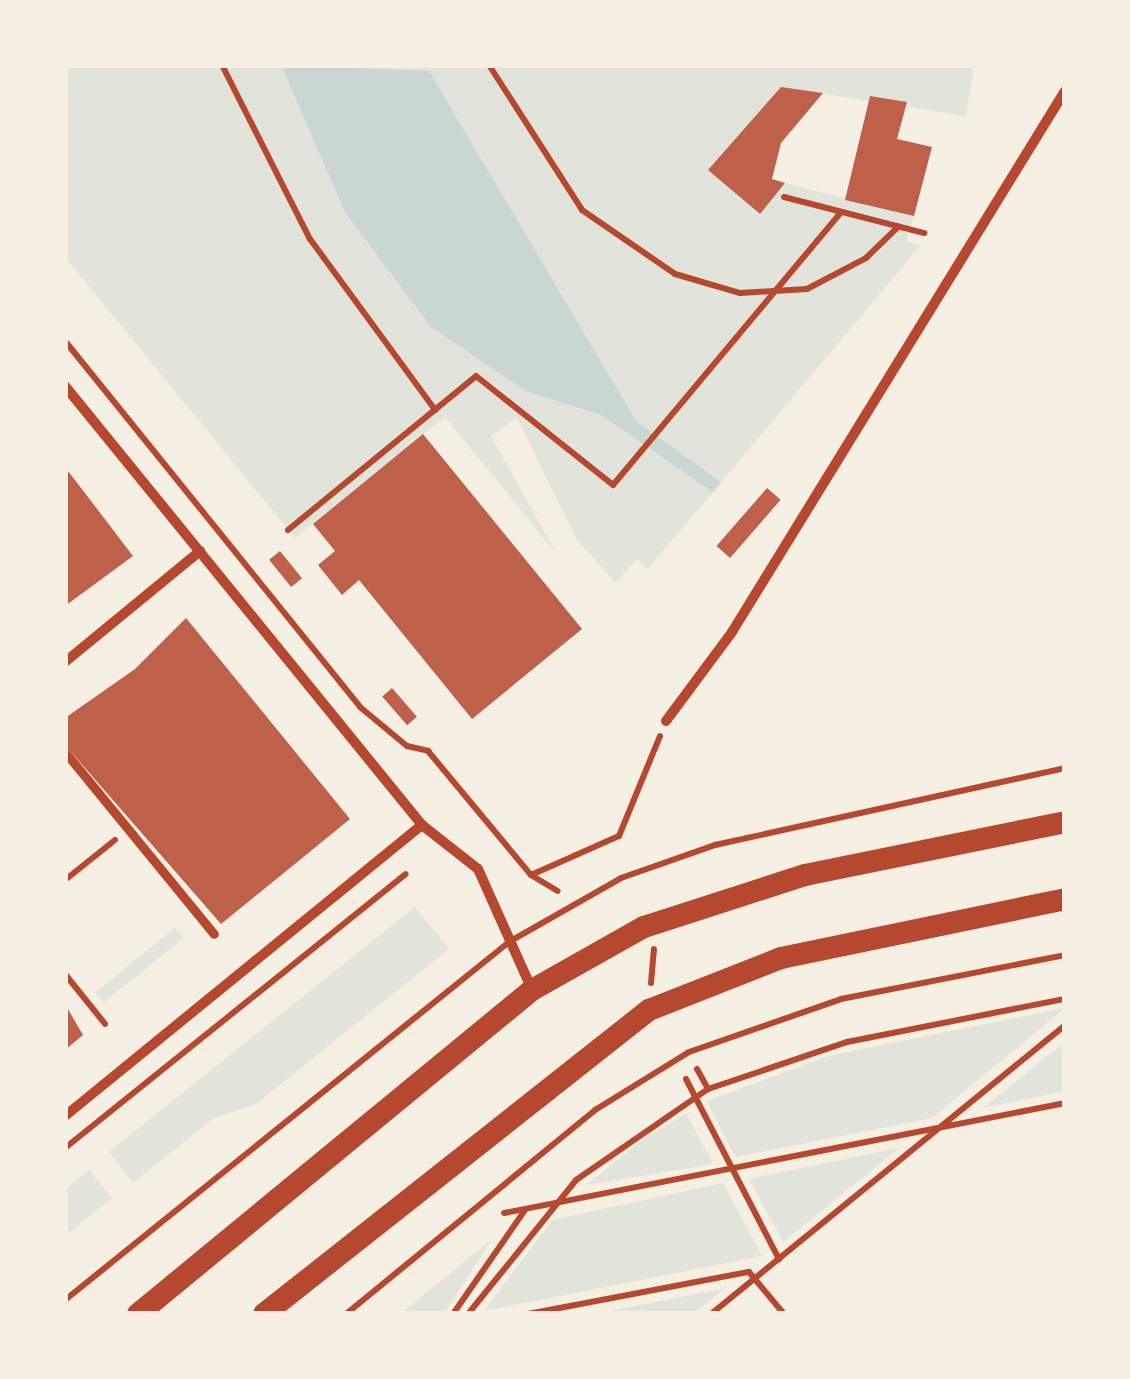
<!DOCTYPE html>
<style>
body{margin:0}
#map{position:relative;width:1130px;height:1379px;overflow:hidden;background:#f6efe4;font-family:Manrope,sans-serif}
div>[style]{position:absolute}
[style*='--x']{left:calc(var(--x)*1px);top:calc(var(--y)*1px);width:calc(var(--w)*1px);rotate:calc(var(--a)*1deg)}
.green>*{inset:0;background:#e2e4dc;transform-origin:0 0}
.water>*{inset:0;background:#c9d6d2}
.building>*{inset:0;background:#bf614a;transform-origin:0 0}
.path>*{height:6px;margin:-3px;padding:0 3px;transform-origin:3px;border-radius:3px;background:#b5482f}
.service>*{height:6px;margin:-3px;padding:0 3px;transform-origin:3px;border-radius:3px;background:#b5482f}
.pedestrian>*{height:9px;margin:-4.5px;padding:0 4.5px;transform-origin:4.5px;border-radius:4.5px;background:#b5482f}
.minor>*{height:10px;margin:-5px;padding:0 5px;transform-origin:5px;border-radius:5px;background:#b5482f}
.primary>*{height:22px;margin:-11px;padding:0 11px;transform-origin:11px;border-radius:11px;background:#b5482f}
span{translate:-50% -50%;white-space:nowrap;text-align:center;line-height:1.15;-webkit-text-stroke:10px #f6efe4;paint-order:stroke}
.frame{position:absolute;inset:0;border:68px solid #f6efe4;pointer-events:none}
</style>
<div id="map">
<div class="green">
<i style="clip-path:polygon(65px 65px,974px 65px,966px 116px,781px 87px,709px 170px,759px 214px,785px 183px,914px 216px,906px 241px,920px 246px,648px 569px,637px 559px,616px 583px,577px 540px,517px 418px,491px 436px,556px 553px,445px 417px,295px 538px,65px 257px)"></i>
<i style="clip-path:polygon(415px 907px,449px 949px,256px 1104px,214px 1118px,133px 1183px,109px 1152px)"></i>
<i style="left:175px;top:928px;width:13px;height:102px;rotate:51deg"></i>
<i style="clip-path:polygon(1065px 1008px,932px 1118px,735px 1157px,707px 1101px,828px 1056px)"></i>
<i style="clip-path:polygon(1065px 1042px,1065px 1091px,983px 1108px)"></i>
<i style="clip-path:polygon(686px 1113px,713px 1164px,586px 1185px,640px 1142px)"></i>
<i style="clip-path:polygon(899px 1148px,783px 1242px,749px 1179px)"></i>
<i style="clip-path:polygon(89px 1170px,112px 1198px,65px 1236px,65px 1190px)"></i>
<i style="clip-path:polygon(723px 1183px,762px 1256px,484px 1311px,552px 1220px)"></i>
<i style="clip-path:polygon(491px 1240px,444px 1314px,400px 1314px)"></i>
<i style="clip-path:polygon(726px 1288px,693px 1314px,595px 1314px)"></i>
</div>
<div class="water">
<i style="clip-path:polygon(281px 65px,429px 71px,636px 421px,721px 482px,713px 492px,601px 415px,526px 391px,431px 327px,345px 212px)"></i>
</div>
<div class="building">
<i style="clip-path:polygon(781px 87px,823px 93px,781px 143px,772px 179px,785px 183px,760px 214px,708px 170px)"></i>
<i style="clip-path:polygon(870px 96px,907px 102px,897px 139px,932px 147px,914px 216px,845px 200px)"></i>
<i style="clip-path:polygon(423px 434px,582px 629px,472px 719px,359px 580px,342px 595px,318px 565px,335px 551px,313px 524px)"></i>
<i style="clip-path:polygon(65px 467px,133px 556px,65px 606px)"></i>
<i style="left:767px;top:488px;width:18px;height:77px;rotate:41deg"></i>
<i style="left:280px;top:551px;width:35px;height:14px;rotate:51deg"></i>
<i style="clip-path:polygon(186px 618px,350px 819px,221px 924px,65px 745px,65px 718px,135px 669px)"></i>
<i style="left:392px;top:688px;width:38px;height:13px;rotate:49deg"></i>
<i style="clip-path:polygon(65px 1004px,83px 1035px,65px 1050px)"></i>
</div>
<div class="path">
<i style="--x:222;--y:65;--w:195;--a:63.2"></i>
<i style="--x:310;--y:239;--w:212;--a:53.8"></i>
<i style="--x:489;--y:65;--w:172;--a:57.3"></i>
<i style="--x:582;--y:210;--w:113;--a:34.5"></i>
<i style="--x:675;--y:274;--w:68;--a:16.3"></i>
<i style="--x:740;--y:293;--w:67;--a:-3.4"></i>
<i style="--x:807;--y:289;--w:67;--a:-27.7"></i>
<i style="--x:866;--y:258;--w:45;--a:-44.1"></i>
<i style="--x:784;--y:197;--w:145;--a:14.4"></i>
<i style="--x:65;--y:341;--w:470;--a:51.1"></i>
<i style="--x:360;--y:707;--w:61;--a:39.7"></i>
<i style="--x:407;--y:746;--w:22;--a:13"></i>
<i style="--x:428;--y:751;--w:161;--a:50.3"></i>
<i style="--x:531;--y:875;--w:31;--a:31"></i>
<i style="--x:288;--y:530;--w:243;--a:-39.3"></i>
<i style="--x:476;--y:376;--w:175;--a:38.5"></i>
<i style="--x:613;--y:485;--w:356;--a:-50.1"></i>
<i style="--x:531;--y:875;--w:96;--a:-23.9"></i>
<i style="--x:619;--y:836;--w:108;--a:-67.7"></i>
<i style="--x:65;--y:880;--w:64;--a:-38.7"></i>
<i style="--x:65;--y:974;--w:64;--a:51.3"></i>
<i style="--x:651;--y:983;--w:34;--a:-85"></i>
<i style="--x:697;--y:1069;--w:23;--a:61"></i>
<i style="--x:686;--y:1079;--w:203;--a:62.7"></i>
<i style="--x:65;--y:1148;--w:437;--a:-38.8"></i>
<i style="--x:504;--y:1213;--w:572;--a:-11.09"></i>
<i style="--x:453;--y:1314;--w:126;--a:-55.3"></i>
<i style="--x:468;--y:1314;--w:172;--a:-51.1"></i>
<i style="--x:576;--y:1180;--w:160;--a:-34.6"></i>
<i style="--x:708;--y:1089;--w:147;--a:-18.7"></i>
<i style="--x:847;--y:1042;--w:222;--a:-11.2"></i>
<i style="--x:528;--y:1314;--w:225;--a:-10.8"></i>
<i style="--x:749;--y:1272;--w:55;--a:50.2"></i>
<i style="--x:711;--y:1314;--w:457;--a:-39.2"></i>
</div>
<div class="service">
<i style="--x:65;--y:1300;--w:570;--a:-38.88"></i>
<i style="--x:509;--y:942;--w:129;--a:-29.7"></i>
<i style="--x:621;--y:878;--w:100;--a:-19.3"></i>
<i style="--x:715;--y:845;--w:358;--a:-12.4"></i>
<i style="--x:346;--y:1314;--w:322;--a:-39.3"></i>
<i style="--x:595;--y:1110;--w:110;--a:-31.7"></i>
<i style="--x:689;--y:1052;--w:161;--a:-19.2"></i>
<i style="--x:841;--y:999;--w:228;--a:-11.1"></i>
</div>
<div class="pedestrian">
<i style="--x:65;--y:752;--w:235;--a:50.7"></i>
</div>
<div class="minor">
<i style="--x:65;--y:386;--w:566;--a:50.88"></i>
<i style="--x:422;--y:825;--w:71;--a:38.2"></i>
<i style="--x:478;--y:869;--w:133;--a:65.9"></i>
<i style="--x:65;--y:662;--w:175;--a:-39.4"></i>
<i style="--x:666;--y:721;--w:111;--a:-53.4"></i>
<i style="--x:732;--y:632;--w:635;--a:-58.39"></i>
<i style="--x:65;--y:1116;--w:461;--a:-39.2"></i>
</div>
<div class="primary">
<i style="--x:138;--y:1314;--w:510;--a:-39.43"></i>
<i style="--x:532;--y:990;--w:129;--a:-29.4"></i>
<i style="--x:644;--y:927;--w:169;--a:-17.9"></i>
<i style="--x:805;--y:875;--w:265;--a:-11.5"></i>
<i style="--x:264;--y:1314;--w:491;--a:-38.3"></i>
<i style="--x:649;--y:1010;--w:142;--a:-21.5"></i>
<i style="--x:781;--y:958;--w:290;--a:-11.7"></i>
</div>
<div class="frame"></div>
</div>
